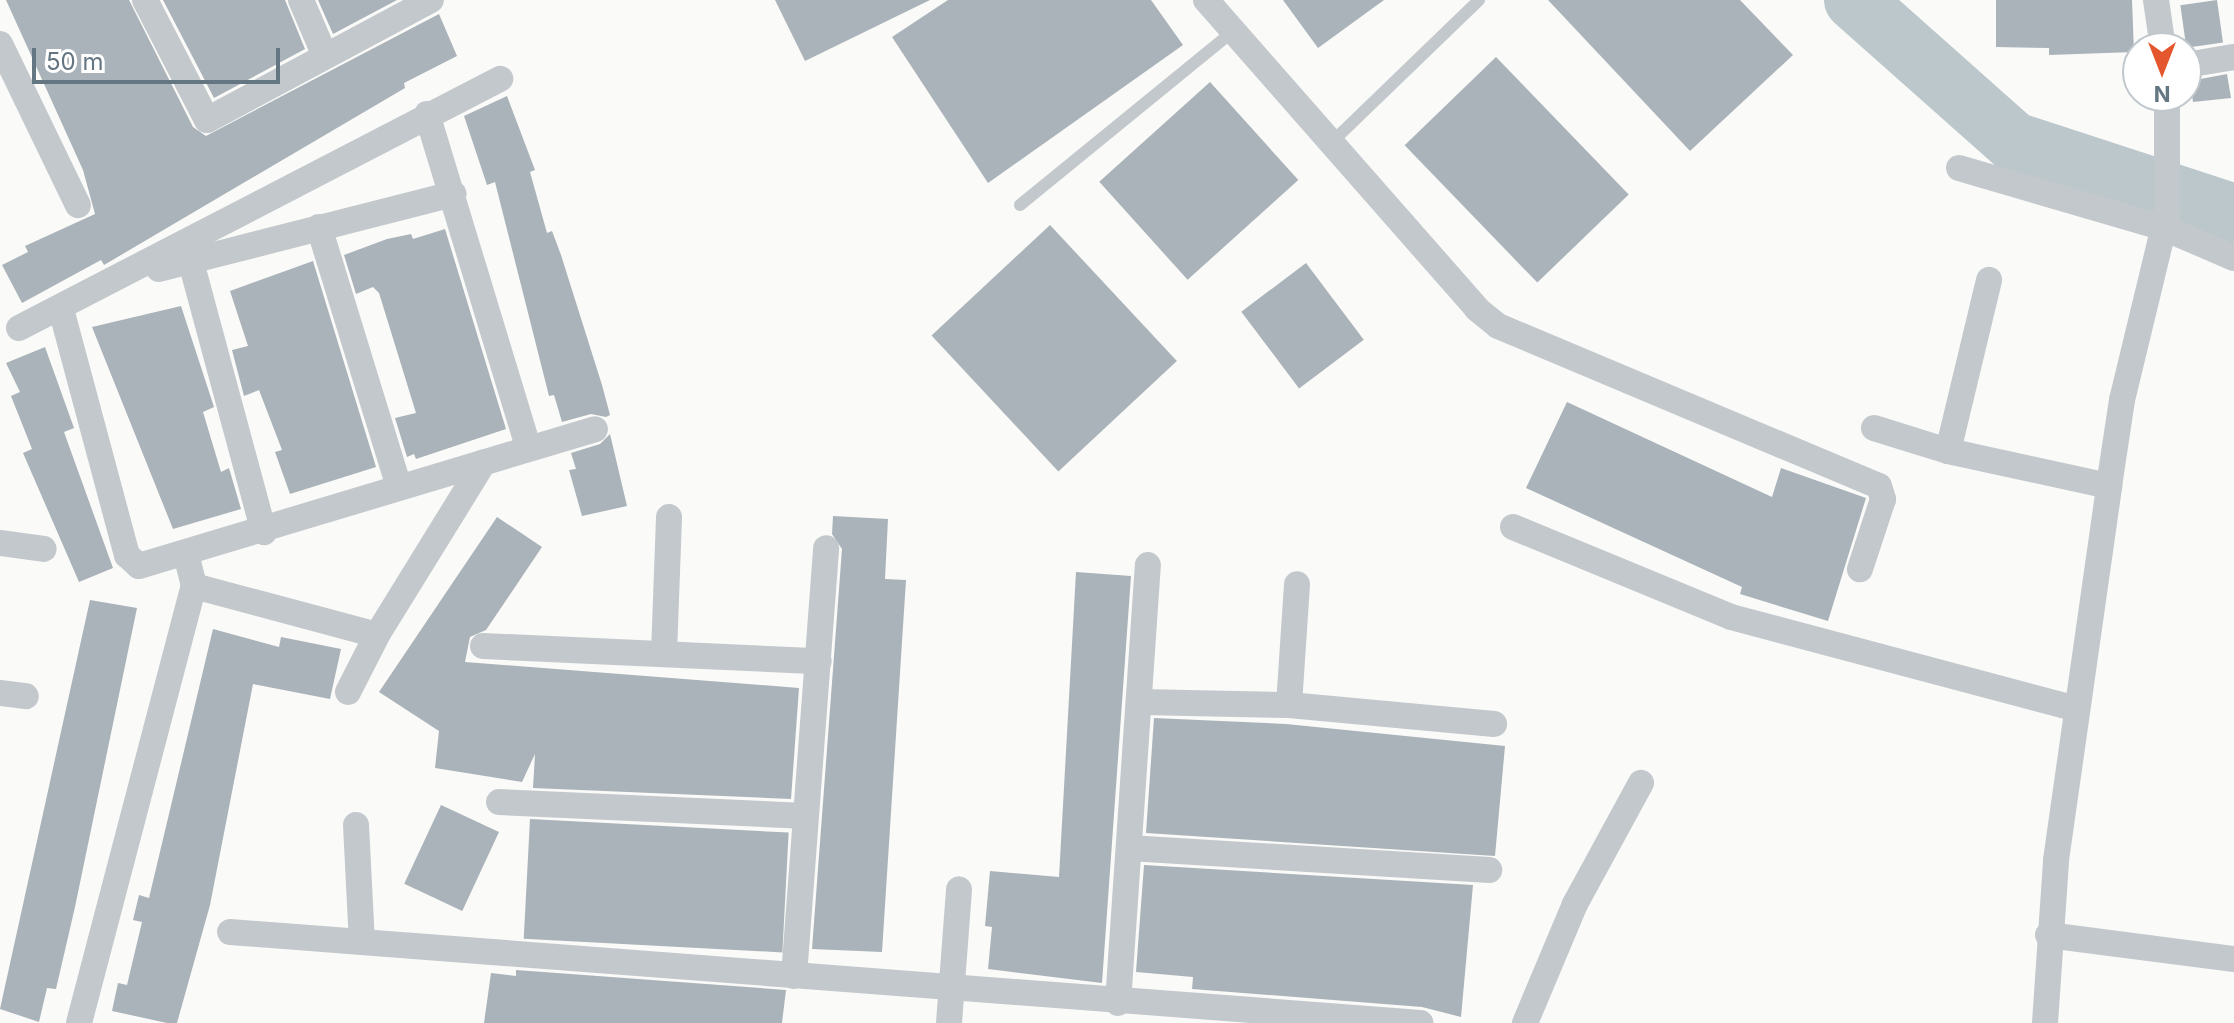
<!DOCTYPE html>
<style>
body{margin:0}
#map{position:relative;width:2234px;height:1023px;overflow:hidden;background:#fafaf8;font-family:Inter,sans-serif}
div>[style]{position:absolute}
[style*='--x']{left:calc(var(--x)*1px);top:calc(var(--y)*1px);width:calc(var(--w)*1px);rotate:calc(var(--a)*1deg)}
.river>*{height:60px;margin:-30px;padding:0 30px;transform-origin:30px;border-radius:30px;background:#bbc7cb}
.building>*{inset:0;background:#aab3b9;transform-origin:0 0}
.service>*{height:12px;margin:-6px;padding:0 6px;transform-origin:6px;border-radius:6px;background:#c3c8cc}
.minor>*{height:26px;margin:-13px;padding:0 13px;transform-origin:13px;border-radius:13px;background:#c3c8cc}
span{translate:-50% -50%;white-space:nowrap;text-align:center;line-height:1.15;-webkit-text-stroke:8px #fff;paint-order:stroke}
.north{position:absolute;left:2122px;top:32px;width:80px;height:80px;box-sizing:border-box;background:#fff;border:2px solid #c1c8cd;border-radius:50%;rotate:180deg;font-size:22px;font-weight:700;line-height:32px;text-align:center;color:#657683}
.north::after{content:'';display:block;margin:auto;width:28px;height:36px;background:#e4572e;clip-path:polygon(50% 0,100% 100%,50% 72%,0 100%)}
.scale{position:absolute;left:32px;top:48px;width:248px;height:36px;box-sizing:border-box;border:4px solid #657683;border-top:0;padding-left:10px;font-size:24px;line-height:28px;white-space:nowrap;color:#657683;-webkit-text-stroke:6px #fff;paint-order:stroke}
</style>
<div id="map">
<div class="river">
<i style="--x:1854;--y:0;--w:214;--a:41.6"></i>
<i style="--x:2014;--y:142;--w:231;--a:18.1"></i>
</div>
<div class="building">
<i style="clip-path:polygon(6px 0,129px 0,193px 127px,206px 136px,439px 14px,457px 56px,404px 83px,405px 88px,104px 265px,101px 260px,22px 303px,2px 265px,28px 252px,25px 246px,95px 214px,83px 170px)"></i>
<i style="clip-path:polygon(163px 0,285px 0,305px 49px,214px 98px)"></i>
<i style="clip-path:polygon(318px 0,397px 0,333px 34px)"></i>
<i style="clip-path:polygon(775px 0,930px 0,805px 61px)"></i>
<i style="clip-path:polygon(948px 0,1151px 0,1183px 45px,988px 183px,892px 37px)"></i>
<i style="clip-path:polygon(1283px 0,1384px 0,1318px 48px)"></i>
<i style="clip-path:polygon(1548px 0,1740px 0,1793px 55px,1690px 151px)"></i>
<i style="clip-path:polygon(1996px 0,2132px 0,2134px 52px,2049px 55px,2049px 48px,1996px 47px)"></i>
<i style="left:2217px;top:0;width:43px;height:37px;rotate:82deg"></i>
<i style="left:1496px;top:57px;width:191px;height:127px;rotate:46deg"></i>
<i style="clip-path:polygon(2227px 74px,2231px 98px,2193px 102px,2190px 81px)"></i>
<i style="left:1210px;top:82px;width:132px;height:149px;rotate:48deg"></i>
<i style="clip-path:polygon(507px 96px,535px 170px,530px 172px,547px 233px,552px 231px,561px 255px,602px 385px,610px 415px,606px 417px,591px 414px,562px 422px,554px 395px,549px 396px,495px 182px,487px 185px,464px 116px)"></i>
<i style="left:1050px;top:225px;width:186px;height:162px;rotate:47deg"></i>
<i style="clip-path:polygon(445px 229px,506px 429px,416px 459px,414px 454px,407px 457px,395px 418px,416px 413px,379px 293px,373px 287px,356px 294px,344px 255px,387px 239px,411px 234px,413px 239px)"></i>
<i style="clip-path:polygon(313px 261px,376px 467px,290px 494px,275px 452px,282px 450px,259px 390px,244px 396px,232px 350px,248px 346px,230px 291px)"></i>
<i style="left:1306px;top:263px;width:96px;height:81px;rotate:53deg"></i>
<i style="clip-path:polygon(181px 306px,214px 407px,203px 412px,221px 472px,229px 468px,241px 509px,173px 529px,92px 327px)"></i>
<i style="clip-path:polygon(45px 347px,74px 428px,64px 432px,113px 568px,79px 582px,23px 453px,32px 449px,11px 396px,20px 392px,6px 363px)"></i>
<i style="clip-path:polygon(1567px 402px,1772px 497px,1781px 468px,1866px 498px,1828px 621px,1740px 594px,1742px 587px,1526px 488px)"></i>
<i style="clip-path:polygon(610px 434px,627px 506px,582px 516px,569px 470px,576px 469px,571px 453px,600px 444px)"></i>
<i style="clip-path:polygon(833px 516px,888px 519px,885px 579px,906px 580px,882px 952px,812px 949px,842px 549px,832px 534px)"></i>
<i style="clip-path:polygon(497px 517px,542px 547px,486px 630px,470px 637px,465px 662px,799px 688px,791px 799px,533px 788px,535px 754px,522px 782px,435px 768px,439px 731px,379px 692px)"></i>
<i style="clip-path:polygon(1076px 572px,1131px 576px,1102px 983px,988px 969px,992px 927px,985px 926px,990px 871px,1059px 877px)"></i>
<i style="clip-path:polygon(90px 600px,137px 608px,75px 907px,56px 989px,47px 988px,39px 1022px,0 1009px)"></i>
<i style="clip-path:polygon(213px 629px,279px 647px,281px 637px,341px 649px,330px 699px,253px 684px,210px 905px,177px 1023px,167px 1023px,112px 1011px,118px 983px,127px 985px,142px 922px,133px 920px,139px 895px,149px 898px)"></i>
<i style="clip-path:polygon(1154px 718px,1286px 724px,1505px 746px,1495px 856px,1146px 833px)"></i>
<i style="left:441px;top:805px;width:64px;height:87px;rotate:25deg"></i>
<i style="left:530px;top:819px;width:259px;height:120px;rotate:3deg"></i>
<i style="clip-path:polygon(1144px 865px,1473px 885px,1461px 1017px,1422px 1007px,1192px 989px,1193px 977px,1136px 972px)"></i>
<i style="clip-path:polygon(516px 970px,786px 990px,782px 1023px,484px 1023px,491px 973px,516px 976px)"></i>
</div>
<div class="service">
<i style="--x:1331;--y:143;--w:206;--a:-44"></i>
<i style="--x:1020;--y:205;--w:272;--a:-39.2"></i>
</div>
<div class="minor">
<i style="--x:145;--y:0;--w:135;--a:62.7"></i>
<i style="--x:207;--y:120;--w:254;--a:-28.2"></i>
<i style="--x:301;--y:0;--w:61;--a:66.8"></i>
<i style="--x:1206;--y:0;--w:411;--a:48.7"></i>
<i style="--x:1477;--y:309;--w:27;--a:39"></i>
<i style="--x:1498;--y:326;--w:413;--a:22.8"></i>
<i style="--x:1879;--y:486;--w:14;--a:73"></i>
<i style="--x:1883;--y:499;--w:74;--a:108.2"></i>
<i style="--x:2156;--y:0;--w:49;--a:81.7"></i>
<i style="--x:0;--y:44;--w:179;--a:64.2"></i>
<i style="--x:2186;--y:65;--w:49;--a:-9.5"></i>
<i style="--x:427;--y:114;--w:348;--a:73.1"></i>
<i style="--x:1959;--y:168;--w:214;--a:16.3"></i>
<i style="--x:2164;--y:228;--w:76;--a:23.2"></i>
<i style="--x:319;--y:227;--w:272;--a:72.9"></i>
<i style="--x:191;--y:262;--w:280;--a:74.9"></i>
<i style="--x:159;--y:269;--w:304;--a:-14.3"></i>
<i style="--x:61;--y:309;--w:255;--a:75"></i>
<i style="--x:127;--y:555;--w:16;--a:43"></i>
<i style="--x:139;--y:566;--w:476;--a:-16.7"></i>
<i style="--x:19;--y:328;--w:542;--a:-27.37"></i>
<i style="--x:1874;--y:428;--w:77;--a:17.3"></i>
<i style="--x:1948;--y:451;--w:165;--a:12.3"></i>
<i style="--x:1948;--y:451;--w:176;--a:-76.5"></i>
<i style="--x:1513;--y:527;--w:236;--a:22.4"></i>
<i style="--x:1731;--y:617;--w:357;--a:14.9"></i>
<i style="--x:0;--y:543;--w:44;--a:7.8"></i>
<i style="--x:194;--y:586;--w:189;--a:15"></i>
<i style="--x:377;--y:635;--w:203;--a:-58.3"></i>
<i style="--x:483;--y:646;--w:336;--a:2.6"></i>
<i style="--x:664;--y:654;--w:137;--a:-87.9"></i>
<i style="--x:348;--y:692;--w:64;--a:-63"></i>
<i style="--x:0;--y:693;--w:26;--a:7"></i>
<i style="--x:1141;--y:702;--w:148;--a:1.2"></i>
<i style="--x:1289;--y:705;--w:206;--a:5.3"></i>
<i style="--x:1289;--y:705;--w:121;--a:-86.2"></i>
<i style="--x:499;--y:802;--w:307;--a:2.6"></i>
<i style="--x:356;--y:825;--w:117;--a:87.1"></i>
<i style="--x:1129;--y:848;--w:361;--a:3.5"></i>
<i style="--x:230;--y:932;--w:1194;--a:4.37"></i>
<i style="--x:2048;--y:935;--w:188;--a:7.4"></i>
<i style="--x:794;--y:976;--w:429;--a:-85.7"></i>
<i style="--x:1118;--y:1003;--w:439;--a:-86.1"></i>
<i style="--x:79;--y:1023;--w:452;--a:-75.3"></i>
<i style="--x:194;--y:586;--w:33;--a:-104"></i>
<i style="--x:949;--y:1023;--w:134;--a:-85.7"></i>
<i style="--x:1525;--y:1023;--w:129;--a:-67.2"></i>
<i style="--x:1575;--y:904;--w:138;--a:-61.4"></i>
<i style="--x:2045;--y:1023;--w:163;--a:-86.1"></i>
<i style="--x:2056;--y:860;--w:378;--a:-81.9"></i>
<i style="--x:2109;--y:486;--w:87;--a:-81.4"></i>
<i style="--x:2122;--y:400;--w:191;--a:-76.4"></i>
<i style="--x:2167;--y:214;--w:118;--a:-90"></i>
</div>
<div class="north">N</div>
<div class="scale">50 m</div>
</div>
